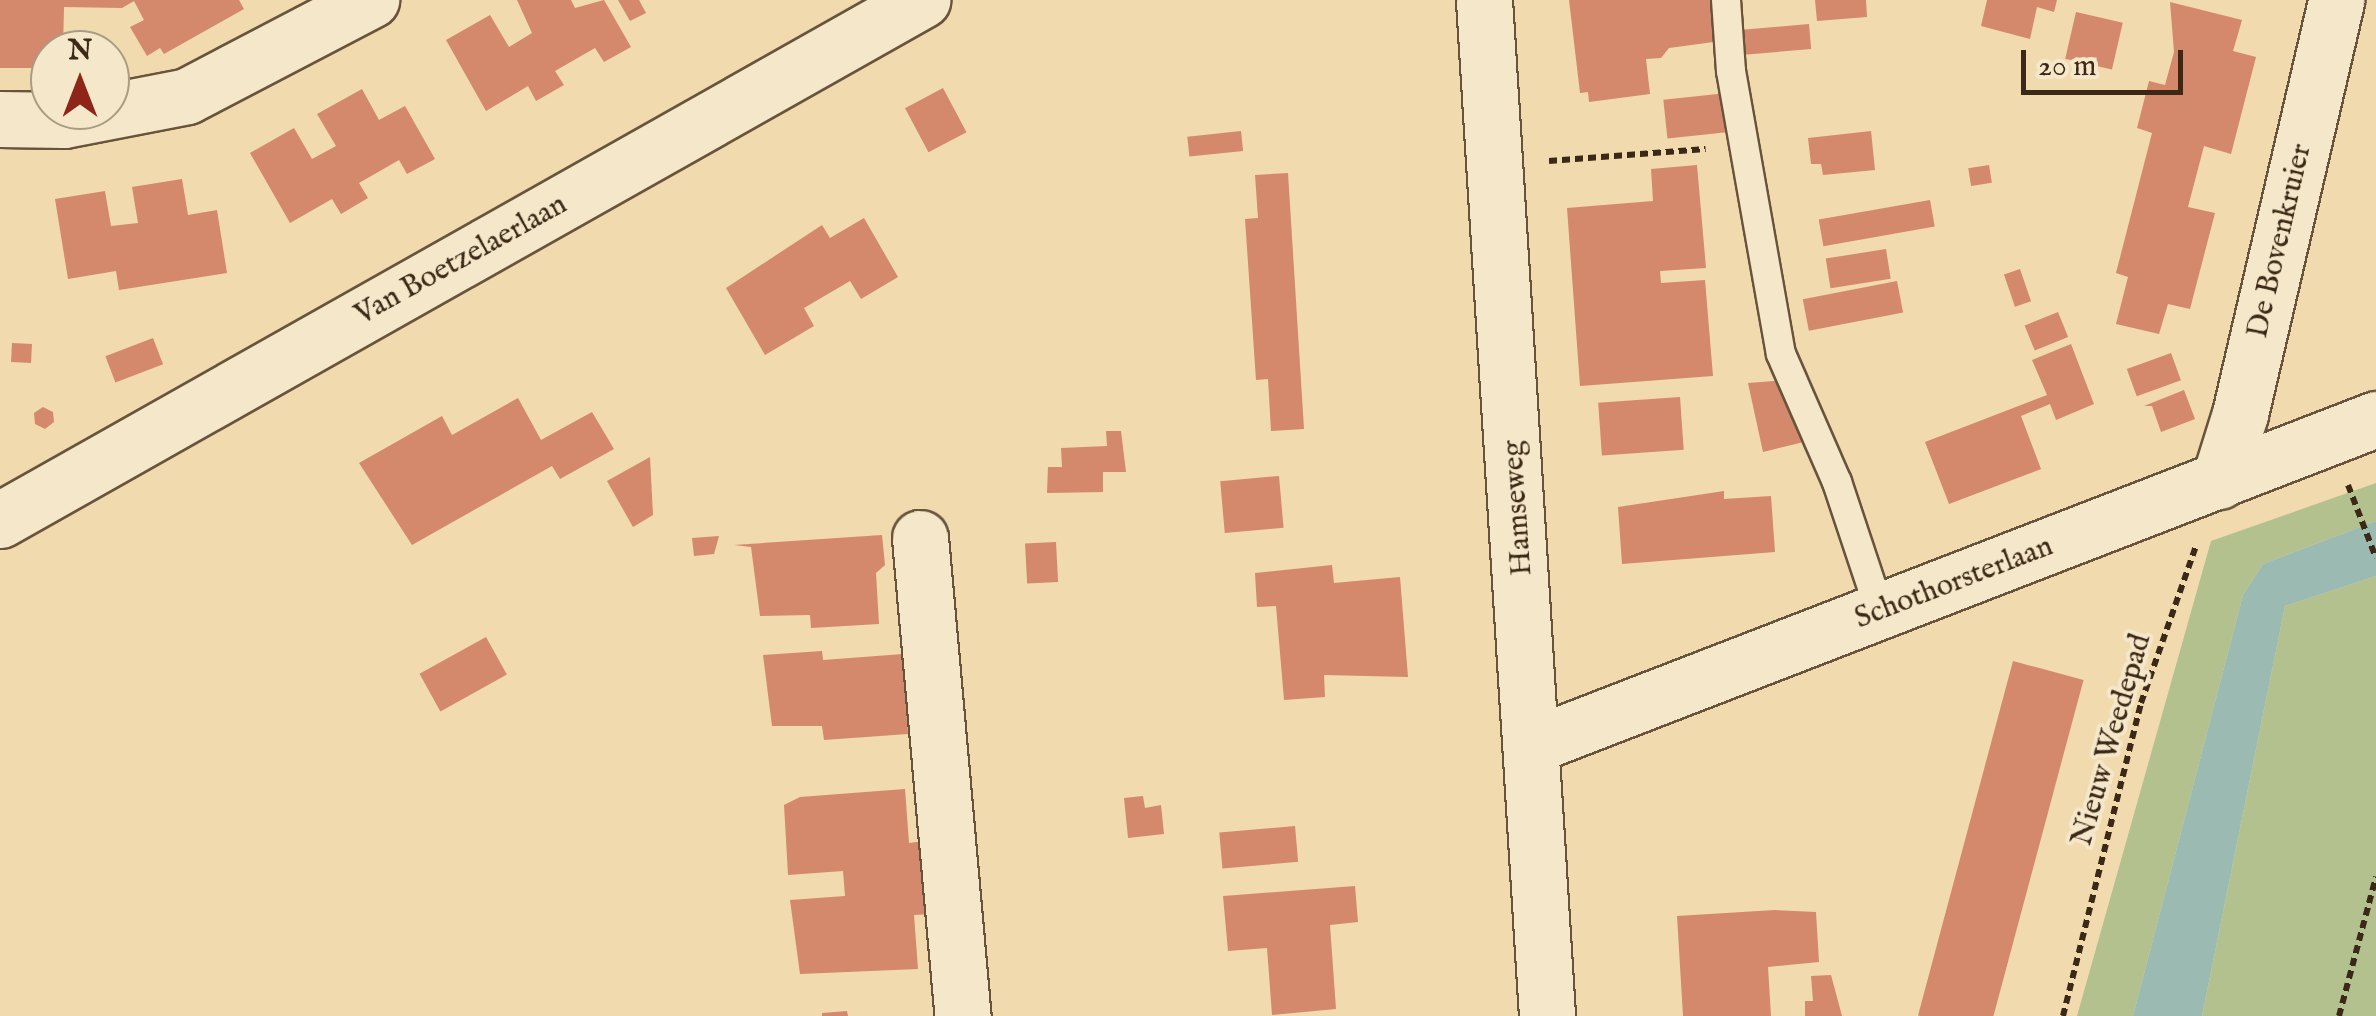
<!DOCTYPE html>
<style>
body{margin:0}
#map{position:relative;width:2376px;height:1016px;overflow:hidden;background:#f0daae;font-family:"IM FELL English",serif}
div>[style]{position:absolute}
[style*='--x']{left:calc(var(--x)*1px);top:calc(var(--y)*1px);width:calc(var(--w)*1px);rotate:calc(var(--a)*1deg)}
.green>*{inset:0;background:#b3c18f}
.water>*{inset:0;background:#9bbab2}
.building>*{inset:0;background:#d4886c;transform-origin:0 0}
.path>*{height:6px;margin-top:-3px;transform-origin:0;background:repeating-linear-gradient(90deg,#3b2816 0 8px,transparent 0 13px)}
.roads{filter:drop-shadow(2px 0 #68543c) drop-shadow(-2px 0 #68543c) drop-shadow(0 2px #68543c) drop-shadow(0 -2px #68543c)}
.service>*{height:28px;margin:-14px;padding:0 14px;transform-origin:14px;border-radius:14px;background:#f5e7ca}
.minor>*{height:55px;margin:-27.5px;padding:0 27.5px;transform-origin:27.5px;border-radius:27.5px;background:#f5e7ca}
.tertiary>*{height:55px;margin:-27.5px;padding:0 27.5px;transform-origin:27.5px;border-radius:27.5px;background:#f5e7ca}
span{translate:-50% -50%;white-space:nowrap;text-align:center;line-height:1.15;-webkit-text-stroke:8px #f5e7ca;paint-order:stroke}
.street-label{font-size:30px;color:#3b2816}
.north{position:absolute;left:30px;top:30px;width:100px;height:100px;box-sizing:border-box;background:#f5e7ca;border:2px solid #ab9b82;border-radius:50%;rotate:0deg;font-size:28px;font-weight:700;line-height:40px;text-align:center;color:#3b2816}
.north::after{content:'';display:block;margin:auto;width:35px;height:45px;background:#8f2418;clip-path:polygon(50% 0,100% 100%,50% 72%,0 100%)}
.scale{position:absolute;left:2021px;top:50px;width:162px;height:45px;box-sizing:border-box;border:5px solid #3b2816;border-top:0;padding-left:12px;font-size:30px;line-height:35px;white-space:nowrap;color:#3b2816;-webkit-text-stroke:8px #f5e7ca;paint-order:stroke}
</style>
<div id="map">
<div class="green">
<i style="clip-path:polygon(2376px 483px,2376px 521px,2263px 564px,2243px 595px,2133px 1016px,2077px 1016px,2211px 541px)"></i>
<i style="clip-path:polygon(2376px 576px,2376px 1016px,2202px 1016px,2285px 606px)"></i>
</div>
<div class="water">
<i style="clip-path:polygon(2376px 521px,2376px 576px,2285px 606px,2202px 1016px,2133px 1016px,2243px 595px,2263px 564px)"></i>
</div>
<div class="building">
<i style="clip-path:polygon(0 0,239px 0,244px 9px,164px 54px,160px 48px,147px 56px,130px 27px,144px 20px,134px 1px,122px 8px,64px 7px,63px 50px,50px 50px,50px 68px,0 68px)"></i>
<i style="clip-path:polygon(517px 0,571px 0,575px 8px,604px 0,631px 47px,604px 62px,595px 48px,555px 71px,564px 85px,536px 101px,528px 86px,486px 111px,446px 40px,490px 15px,509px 47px,532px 33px)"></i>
<i style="clip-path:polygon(618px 0,639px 0,646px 13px,630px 21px)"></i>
<i style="clip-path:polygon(1569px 0,1719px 0,1721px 41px,1669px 48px,1661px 58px,1646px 59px,1650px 94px,1589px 102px,1588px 92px,1580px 93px)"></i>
<i style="clip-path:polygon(1815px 0,1866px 0,1867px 17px,1817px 21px)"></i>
<i style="clip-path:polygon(1987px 0,2057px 0,2054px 12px,2037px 7px,2030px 39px,1981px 26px)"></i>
<i style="clip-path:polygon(2170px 2px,2242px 20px,2233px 51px,2256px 57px,2231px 154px,2204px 146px,2188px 207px,2215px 213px,2190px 309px,2168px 304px,2159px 334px,2116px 324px,2128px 277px,2116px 273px,2152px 133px,2137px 128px,2149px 81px,2165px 85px,2174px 52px)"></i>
<i style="left:2076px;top:12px;width:48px;height:48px;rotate:13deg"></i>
<i style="left:1809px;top:24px;width:25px;height:67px;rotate:85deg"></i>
<i style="left:943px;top:88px;width:50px;height:43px;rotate:62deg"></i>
<i style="clip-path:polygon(362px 89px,379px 120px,405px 106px,435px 159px,407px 174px,399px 160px,359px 183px,368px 198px,341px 214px,332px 199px,290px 223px,250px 153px,294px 128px,312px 159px,336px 146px,317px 114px)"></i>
<i style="left:1727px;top:93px;width:39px;height:64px;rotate:84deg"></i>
<i style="left:1241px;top:131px;width:20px;height:54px;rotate:84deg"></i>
<i style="clip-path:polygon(1871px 131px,1875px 170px,1823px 175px,1821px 164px,1811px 164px,1808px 138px)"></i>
<i style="clip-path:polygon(1697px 165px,1706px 268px,1660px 271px,1661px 283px,1705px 280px,1713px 376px,1580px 386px,1567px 208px,1653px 201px,1651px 169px)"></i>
<i style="left:1989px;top:165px;width:18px;height:21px;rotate:81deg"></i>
<i style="clip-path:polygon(1288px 173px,1304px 429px,1271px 431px,1268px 379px,1256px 380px,1245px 219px,1258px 218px,1255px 175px)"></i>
<i style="clip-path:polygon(182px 179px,188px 215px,217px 210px,227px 273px,119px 290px,116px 271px,68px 279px,55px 199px,105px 191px,111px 226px,138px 223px,132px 187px)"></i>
<i style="left:1930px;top:200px;width:27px;height:113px;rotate:80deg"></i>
<i style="clip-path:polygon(864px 218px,898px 277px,861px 299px,850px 281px,804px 308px,814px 326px,765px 355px,726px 288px,822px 225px,830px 238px)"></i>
<i style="left:1886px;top:249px;width:30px;height:61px;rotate:81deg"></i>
<i style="left:2020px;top:269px;width:34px;height:17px;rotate:71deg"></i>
<i style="left:1897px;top:281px;width:32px;height:96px;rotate:79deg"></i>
<i style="left:2058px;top:312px;width:27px;height:36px;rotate:68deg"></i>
<i style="left:153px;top:338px;width:28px;height:51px;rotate:69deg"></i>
<i style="left:12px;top:343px;width:20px;height:19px;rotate:3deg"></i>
<i style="clip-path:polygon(2071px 344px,2094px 404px,2056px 420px,2050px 404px,2021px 416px,2041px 469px,1949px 504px,1925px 442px,2047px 395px,2032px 360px)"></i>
<i style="left:2171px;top:353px;width:29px;height:47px;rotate:70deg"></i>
<i style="clip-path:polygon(1785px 380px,1812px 440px,1763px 452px,1748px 383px)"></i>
<i style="clip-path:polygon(2184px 390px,2195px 419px,2161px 432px,2152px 406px,2144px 406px)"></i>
<i style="left:1680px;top:397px;width:53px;height:82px;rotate:86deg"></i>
<i style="clip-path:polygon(518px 398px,541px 440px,592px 412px,614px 449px,560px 479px,552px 466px,412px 545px,359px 463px,442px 416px,452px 435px)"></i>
<i style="clip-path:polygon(43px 407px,53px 412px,54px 422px,45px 429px,35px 424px,34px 413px)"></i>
<i style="clip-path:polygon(1106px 431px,1121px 431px,1126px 472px,1103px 472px,1103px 492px,1047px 493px,1048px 467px,1062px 467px,1061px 448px,1107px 446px)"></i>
<i style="clip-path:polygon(650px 457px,653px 515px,633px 527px,607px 481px)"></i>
<i style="left:1279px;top:476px;width:52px;height:59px;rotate:85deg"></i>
<i style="clip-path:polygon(1724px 491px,1724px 499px,1771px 496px,1775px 552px,1622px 564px,1618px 507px)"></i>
<i style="clip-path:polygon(882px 535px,885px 565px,876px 573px,879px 624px,811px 628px,810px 615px,760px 616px,751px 547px,734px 545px)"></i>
<i style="clip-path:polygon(719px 536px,714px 554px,694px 556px,692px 538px)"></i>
<i style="left:1056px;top:542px;width:40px;height:31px;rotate:87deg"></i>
<i style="clip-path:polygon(1332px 565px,1334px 583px,1400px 577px,1408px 677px,1324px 675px,1325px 697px,1284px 700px,1276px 606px,1257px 607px,1255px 573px)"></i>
<i style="left:486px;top:637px;width:43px;height:76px;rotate:61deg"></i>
<i style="clip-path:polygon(822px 651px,823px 660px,903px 654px,908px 734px,824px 740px,822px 726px,772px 726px,763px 655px)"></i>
<i style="left:2013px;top:661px;width:73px;height:367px;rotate:15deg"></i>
<i style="clip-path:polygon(905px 789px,909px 843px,925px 841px,930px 914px,914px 915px,918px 969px,800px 974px,790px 900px,845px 896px,843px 871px,788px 875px,784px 805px,800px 797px)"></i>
<i style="clip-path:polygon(1143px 796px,1145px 808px,1161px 805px,1164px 834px,1128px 838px,1124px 798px)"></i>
<i style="left:1295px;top:826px;width:36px;height:76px;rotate:85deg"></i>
<i style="clip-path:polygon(1355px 886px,1358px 922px,1330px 925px,1336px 1009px,1272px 1015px,1267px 948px,1228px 951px,1223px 896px)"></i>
<i style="clip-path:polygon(1775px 910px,1816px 912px,1819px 962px,1768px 967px,1771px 1016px,1683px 1016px,1677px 916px)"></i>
<i style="clip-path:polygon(1831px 975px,1842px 1016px,1805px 1016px,1805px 1001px,1813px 1001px,1811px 976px)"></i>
<i style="clip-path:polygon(847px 1011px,848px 1016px,822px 1016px,822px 1013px)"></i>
</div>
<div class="path">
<i style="--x:1549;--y:161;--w:157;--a:-4.4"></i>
<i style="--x:2348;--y:485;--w:78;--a:69"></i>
<i style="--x:2063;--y:1016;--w:323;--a:-76"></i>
<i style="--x:2141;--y:703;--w:166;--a:-70.7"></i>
<i style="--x:2339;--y:1016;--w:144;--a:-75.1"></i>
</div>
<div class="roads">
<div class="service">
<i style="--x:1726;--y:0;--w:71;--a:86"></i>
<i style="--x:1731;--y:71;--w:287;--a:80"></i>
<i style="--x:1781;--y:354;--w:140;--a:66.4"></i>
<i style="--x:1837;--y:482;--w:136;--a:71.6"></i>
</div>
<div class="minor">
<i style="--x:0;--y:119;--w:64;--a:0.9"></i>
<i style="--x:64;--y:120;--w:125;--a:-11"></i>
<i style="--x:187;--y:96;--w:208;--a:-27.6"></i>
<i style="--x:2219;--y:481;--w:70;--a:-72.6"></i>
<i style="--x:2240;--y:414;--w:425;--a:-76.9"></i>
<i style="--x:0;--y:520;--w:1059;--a:-29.42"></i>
<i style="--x:920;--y:538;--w:480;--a:84.9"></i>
<i style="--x:1533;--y:745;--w:904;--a:-21.14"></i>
</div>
<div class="tertiary">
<i style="--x:1484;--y:0;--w:1018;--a:86.45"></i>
</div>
</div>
<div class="street-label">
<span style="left:2280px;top:241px;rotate:-77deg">De Bovenkruier</span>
<span style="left:461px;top:260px;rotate:-29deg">Van Boetzelaerlaan</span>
<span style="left:1518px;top:508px;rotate:-94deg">Hamseweg</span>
<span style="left:1954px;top:583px;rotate:-21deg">Schothorsterlaan</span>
<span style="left:2112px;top:740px;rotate:-74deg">Nieuw Weedepad</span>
</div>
<div class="north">N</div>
<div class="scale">20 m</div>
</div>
